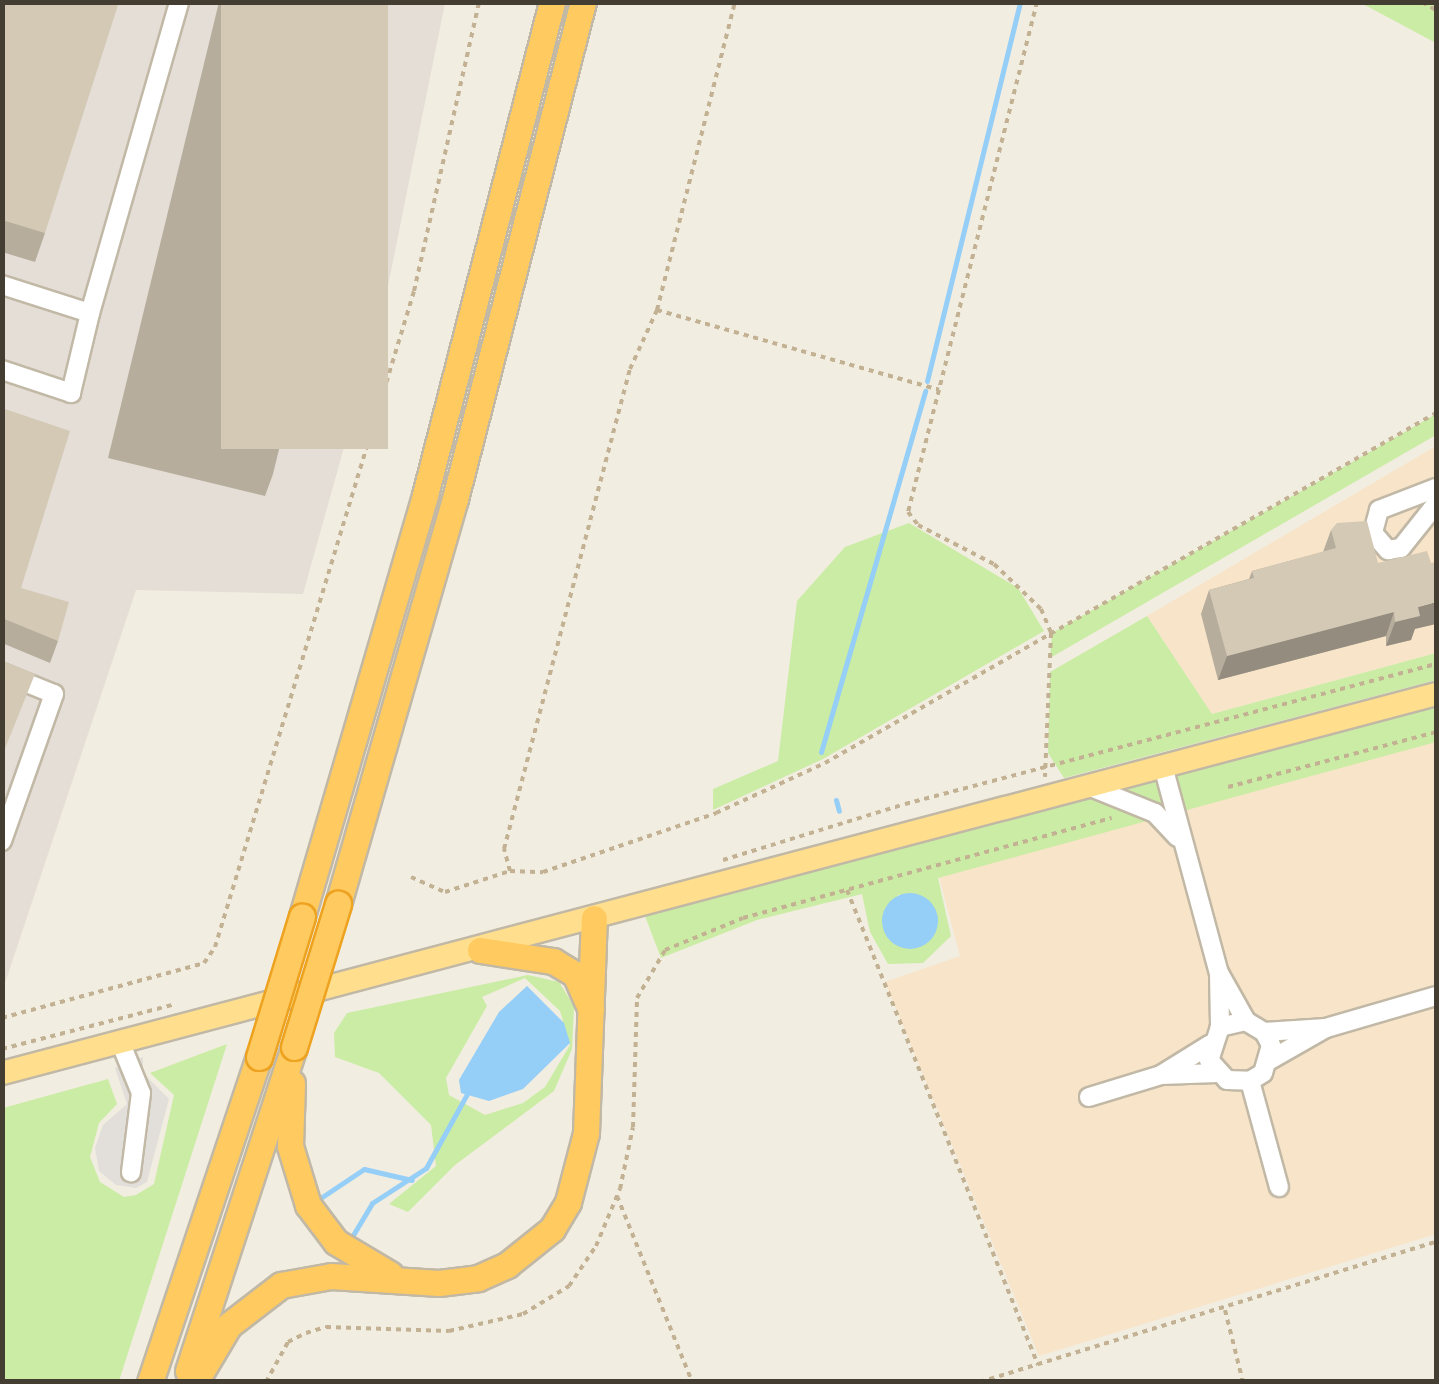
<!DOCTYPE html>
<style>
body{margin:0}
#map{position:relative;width:1439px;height:1384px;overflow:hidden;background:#f2ede1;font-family:"Titillium Web",sans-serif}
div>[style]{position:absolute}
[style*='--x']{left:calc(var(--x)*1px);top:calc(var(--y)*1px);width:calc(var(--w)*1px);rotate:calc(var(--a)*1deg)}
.commercial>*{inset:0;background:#f8e4c8}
.industrial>*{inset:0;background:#e4ded6}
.green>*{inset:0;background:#cbeca4}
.parking>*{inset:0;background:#e2dfda}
.water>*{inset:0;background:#95cef7}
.round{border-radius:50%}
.stream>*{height:5px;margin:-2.5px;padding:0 2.5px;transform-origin:2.5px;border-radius:2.5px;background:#95cef7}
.path>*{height:4px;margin-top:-2px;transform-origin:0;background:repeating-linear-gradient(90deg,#c2b192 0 5px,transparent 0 10px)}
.roads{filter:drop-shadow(2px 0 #c1b8a6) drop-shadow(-2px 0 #c1b8a6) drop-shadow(0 2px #c1b8a6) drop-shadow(0 -2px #c1b8a6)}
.minor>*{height:18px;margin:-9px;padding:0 9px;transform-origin:9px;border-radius:9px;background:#fff}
.major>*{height:22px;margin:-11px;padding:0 11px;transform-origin:11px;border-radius:11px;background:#ffdf8d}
.highway>*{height:25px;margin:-12.5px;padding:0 12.5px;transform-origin:12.5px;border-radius:12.5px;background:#ffca5f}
.bridges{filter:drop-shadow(2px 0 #eda220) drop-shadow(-2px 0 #eda220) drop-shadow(0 2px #eda220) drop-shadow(0 -2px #eda220)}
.highway-bridge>*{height:25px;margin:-12.5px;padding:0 12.5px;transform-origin:12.5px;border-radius:12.5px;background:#ffca5f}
.wall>*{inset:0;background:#b6ad9c}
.shaded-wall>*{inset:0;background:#948d7f}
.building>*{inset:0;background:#d4c9b5;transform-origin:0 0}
span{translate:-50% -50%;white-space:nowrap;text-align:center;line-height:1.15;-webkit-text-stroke:10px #fff;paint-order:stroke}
.frame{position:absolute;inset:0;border:5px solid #443d31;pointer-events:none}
</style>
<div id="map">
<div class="commercial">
<i style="clip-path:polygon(1436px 446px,1436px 653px,1212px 714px,1147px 616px)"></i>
<i style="clip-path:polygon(1436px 735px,1436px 1234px,1039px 1356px,885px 982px,960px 956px,939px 877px)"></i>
</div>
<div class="industrial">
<i style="clip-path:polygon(3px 3px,445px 3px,385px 301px,303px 594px,136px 590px,3px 989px)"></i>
</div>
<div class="green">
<i style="clip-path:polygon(1361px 3px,1436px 3px,1436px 43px)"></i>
<i style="clip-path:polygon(1436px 414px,1436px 435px,1050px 658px,1052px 633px)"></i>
<i style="clip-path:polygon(909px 523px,1018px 588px,1044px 631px,823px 759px,713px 810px,713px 789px,778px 761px,797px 601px,845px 547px)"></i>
<i style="clip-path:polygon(1147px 616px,1212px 714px,1436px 653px,1436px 680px,1064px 778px,1048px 753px,1050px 672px)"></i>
<i style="clip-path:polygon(evenodd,1436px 696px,1436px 742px,938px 878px,951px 936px,923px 963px,888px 964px,870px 932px,862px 894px,757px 920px,661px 958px,642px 908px,1436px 696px,899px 894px,935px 927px,924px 945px,883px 923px,899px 894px)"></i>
<i style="clip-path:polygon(evenodd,528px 975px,559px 982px,574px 1006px,572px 1049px,554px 1091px,455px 1165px,408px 1212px,389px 1204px,436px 1166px,431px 1125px,379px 1073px,335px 1057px,334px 1033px,347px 1013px,528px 975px,525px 978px,560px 1011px,570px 1045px,545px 1087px,523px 1103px,485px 1115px,449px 1095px,446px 1078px,487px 1006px,482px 997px,525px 978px)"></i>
<i style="clip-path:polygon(227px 1044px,119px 1381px,3px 1381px,3px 1108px,108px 1079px,117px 1104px,99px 1123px,90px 1157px,100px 1182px,124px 1197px,136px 1195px,154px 1184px,174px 1095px,150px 1073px)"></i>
</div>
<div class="parking">
<i style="clip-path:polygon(143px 1057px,143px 1073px,169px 1099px,147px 1182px,136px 1188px,116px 1185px,99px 1171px,95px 1148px,103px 1125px,127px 1104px,115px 1068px)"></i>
</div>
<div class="water">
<i class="round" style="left:882px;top:893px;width:56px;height:56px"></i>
<i style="clip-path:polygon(527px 986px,564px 1023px,570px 1043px,523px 1089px,489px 1101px,461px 1093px,459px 1080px,499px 1012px)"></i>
</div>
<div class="stream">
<i style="--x:927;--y:381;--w:390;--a:-76.2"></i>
<i style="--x:821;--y:752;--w:376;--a:-73.9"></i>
<i style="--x:836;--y:800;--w:11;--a:75"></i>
<i style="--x:322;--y:1197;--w:50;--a:-33.7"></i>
<i style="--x:364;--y:1169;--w:49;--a:12.9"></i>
<i style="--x:353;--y:1235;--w:37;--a:-59"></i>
<i style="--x:372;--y:1203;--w:64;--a:-32.9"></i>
<i style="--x:426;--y:1168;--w:85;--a:-61"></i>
</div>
<div class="path">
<i style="--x:1037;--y:2;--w:526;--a:104.19"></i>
<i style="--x:908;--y:512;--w:16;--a:52"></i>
<i style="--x:918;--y:525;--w:85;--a:27.2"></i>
<i style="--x:994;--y:564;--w:65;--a:43.8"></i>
<i style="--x:1041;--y:609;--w:26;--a:67"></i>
<i style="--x:1051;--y:633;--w:144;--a:92.4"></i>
<i style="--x:1422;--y:2;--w:16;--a:30"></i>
<i style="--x:657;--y:310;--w:293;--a:15.8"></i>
<i style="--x:1228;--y:787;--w:215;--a:-14.8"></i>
<i style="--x:723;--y:860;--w:190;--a:-17.1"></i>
<i style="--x:905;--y:804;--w:549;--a:-14.77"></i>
<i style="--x:510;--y:871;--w:23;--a:-105"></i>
<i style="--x:504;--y:849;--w:496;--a:-75.3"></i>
<i style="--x:630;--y:369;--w:65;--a:-65.4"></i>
<i style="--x:657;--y:310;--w:318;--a:-75.8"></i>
<i style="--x:411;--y:877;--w:37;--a:24"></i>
<i style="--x:445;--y:892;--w:68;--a:-17.9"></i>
<i style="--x:510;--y:871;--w:33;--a:2"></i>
<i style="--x:543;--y:872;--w:183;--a:-18.8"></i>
<i style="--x:716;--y:813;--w:120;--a:-24.6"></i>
<i style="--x:825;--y:763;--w:704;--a:-29.81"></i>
<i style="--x:847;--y:890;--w:512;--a:68.09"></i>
<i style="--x:2;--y:1018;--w:209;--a:-15.2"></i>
<i style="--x:204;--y:963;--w:19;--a:-55"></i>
<i style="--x:215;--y:947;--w:686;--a:-73.12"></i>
<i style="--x:414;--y:291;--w:296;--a:-77.3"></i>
<i style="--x:2;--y:1049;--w:176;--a:-14.5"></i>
<i style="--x:617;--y:1196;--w:201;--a:68"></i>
<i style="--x:1225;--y:1310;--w:74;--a:76"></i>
<i style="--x:266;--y:1382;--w:46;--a:-61.2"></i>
<i style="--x:288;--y:1342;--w:20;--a:-27"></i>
<i style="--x:306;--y:1333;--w:21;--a:-17"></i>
<i style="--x:326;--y:1327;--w:123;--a:1.9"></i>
<i style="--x:449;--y:1331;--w:76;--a:-12.9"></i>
<i style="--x:523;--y:1314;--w:54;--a:-31.3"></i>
<i style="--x:569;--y:1286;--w:48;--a:-56"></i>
<i style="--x:596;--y:1246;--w:62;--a:-67.2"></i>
<i style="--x:620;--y:1189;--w:63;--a:-78.2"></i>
<i style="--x:633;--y:1127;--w:129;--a:-88.2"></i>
<i style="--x:637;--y:998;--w:56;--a:-59.7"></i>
<i style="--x:665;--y:950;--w:84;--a:-22.3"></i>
<i style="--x:743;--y:918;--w:382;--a:-15.2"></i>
<i style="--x:980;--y:1382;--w:477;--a:-17.1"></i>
</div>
<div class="roads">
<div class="minor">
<i style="--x:2;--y:285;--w:92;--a:17.7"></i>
<i style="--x:90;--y:313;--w:323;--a:-74"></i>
<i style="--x:2;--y:370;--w:73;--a:18.4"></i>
<i style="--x:71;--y:393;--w:82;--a:-76.6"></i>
<i style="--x:1436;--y:488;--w:61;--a:158.9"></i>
<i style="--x:1379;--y:510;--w:24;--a:105"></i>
<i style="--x:1373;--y:533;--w:23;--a:49"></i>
<i style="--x:1388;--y:550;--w:13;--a:-9"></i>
<i style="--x:1401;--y:548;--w:56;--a:-51.5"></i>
<i style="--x:2;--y:673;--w:56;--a:22"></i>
<i style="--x:54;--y:694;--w:156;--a:109.5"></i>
<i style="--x:1163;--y:766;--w:214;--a:74.9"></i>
<i style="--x:1219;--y:973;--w:55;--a:60.6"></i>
<i style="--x:1088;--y:786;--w:72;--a:21.9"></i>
<i style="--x:1155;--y:813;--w:33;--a:47"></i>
<i style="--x:1219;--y:973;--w:54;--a:88.9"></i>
<i style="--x:1220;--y:1027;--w:35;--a:108"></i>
<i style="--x:1209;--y:1060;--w:27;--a:48"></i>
<i style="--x:1227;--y:1080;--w:23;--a:2"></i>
<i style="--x:1250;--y:1081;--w:15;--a:-32"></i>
<i style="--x:1263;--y:1073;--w:29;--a:-74"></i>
<i style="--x:1271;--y:1045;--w:15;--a:-118"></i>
<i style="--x:1264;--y:1032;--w:21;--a:-149"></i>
<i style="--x:1246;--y:1021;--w:27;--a:167"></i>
<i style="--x:1264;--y:1032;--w:62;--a:-3.7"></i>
<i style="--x:121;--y:1044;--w:53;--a:67.8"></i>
<i style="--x:141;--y:1093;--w:80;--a:97.2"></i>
<i style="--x:1270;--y:1060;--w:64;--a:-29.7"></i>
<i style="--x:1326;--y:1028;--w:115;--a:-16.2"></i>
<i style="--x:1161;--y:1075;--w:57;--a:-32"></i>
<i style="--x:1250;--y:1081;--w:110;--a:74.7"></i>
<i style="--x:1089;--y:1097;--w:75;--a:-17"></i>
<i style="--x:1161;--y:1075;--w:56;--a:-2"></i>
</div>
<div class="major">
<i style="--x:2;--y:1073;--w:1483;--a:-14.8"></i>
</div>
<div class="highway">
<i style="--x:338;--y:904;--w:422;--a:-73.9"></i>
<i style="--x:455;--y:499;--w:513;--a:-75.56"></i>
<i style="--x:302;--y:916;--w:439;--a:-73.7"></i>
<i style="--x:425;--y:495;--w:509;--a:-75.55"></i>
<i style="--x:480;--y:950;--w:74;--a:8.6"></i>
<i style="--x:553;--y:961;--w:26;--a:31"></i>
<i style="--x:575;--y:974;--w:39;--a:66"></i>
<i style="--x:292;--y:1083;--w:63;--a:91.8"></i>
<i style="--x:290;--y:1146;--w:62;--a:73"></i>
<i style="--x:308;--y:1205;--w:46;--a:52.9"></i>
<i style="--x:336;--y:1242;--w:63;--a:30.7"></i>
<i style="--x:188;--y:1371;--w:341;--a:-71.9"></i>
<i style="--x:150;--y:1382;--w:343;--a:-71.5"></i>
<i style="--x:195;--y:1382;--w:66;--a:-59.2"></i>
<i style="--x:229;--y:1325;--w:66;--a:-37.6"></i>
<i style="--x:281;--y:1285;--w:51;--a:-10.2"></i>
<i style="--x:331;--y:1276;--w:108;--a:3.7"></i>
<i style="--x:439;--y:1283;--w:39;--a:-7"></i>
<i style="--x:478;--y:1278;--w:32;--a:-24"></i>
<i style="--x:507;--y:1265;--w:58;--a:-38.7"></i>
<i style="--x:552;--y:1229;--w:31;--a:-59"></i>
<i style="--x:568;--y:1202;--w:71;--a:-75.4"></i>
<i style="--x:586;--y:1133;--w:215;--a:-87.9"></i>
</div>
</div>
<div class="bridges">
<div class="highway-bridge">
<i style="--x:294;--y:1047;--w:150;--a:-72.9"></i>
<i style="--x:259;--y:1057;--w:147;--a:-73"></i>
</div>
</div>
<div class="wall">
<i style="clip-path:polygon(2px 2px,45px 233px,35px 262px,2px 252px)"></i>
<i style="clip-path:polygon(219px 2px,388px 2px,273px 474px,265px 496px,108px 458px)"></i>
<i style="clip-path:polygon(2px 408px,21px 588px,58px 641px,50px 663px,2px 643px)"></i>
<i style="clip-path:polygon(1331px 530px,1378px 563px,1431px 563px,1411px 640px,1386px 646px,1386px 636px,1218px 680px,1201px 614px,1209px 590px,1249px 579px,1252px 571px,1323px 552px)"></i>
</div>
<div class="shaded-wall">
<i style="clip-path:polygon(1436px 602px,1436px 624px,1415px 629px,1411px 640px,1386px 646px,1395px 622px,1418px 607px)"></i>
<i style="clip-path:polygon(1394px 612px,1386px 636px,1218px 680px,1227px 656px)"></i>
</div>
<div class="building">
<i style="clip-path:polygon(2px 2px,119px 2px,45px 233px,2px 220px)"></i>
<i style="left:221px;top:2px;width:167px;height:447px"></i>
<i style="clip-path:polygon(2px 408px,70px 431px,21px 588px,69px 602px,58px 641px,2px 618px)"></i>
<i style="clip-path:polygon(1367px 521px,1378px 563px,1427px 551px,1431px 563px,1436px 562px,1436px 602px,1418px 607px,1420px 616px,1395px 622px,1394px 612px,1227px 656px,1209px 590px,1254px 578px,1252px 571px,1336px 548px,1331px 530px,1337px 523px)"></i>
<i style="clip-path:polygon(2px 661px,35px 674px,2px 756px)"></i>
</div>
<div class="frame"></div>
</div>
